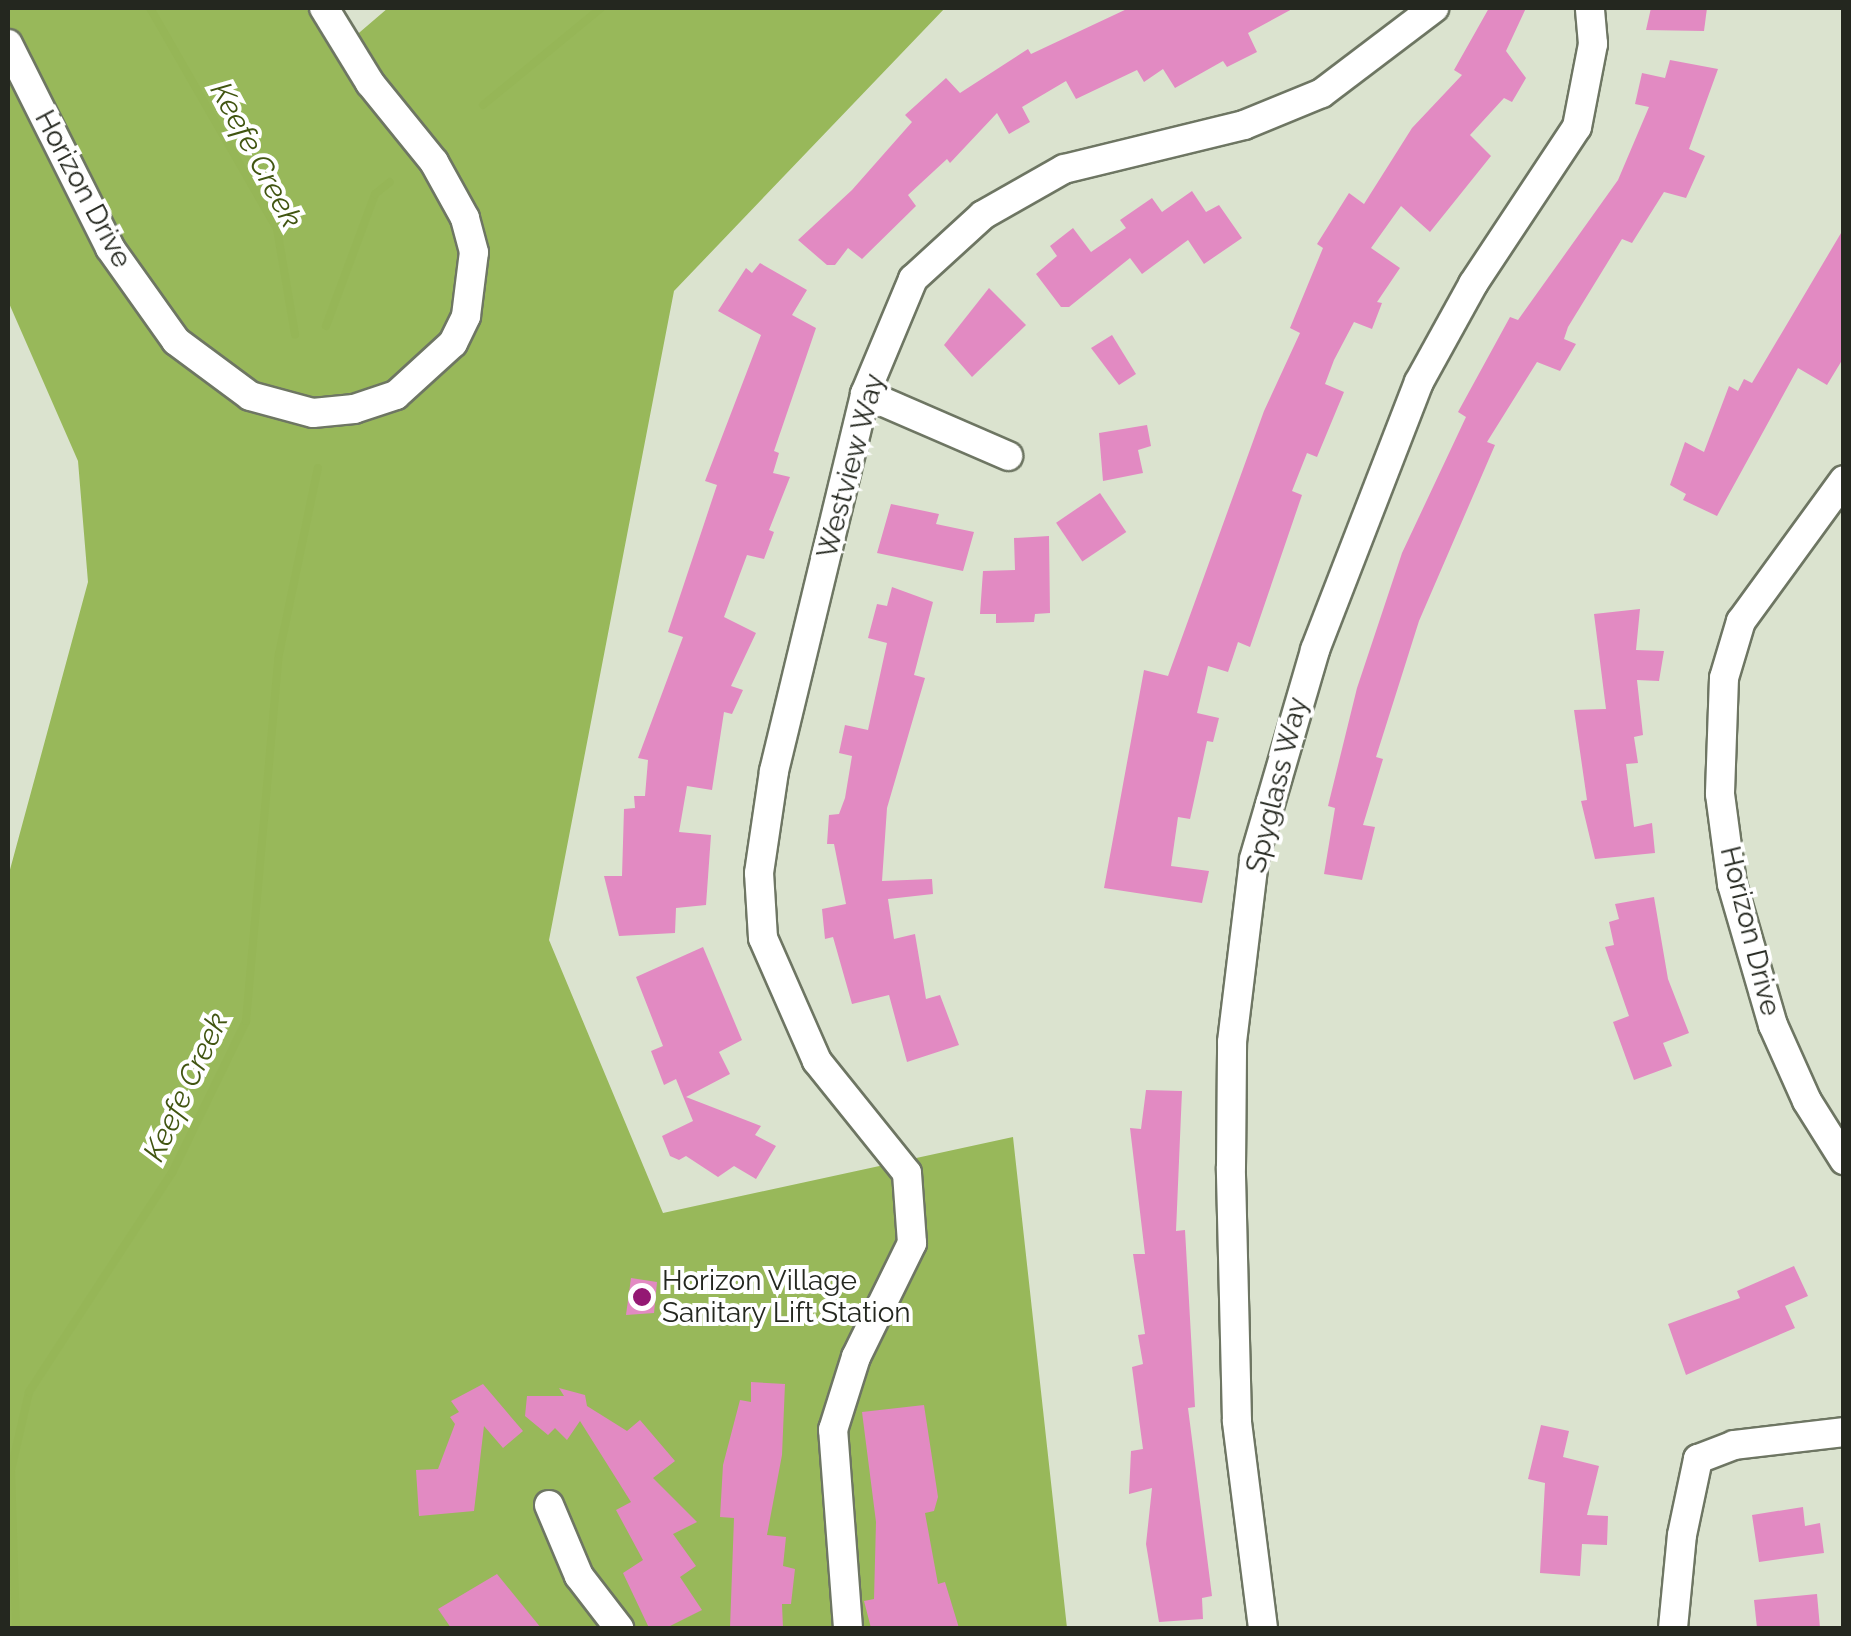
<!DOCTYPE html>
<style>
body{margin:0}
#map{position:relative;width:1851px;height:1636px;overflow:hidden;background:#dbe3cf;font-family:Raleway,sans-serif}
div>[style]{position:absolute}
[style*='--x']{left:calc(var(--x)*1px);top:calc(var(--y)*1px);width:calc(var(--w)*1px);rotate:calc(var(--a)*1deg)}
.forest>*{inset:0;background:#98b85a}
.stream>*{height:8px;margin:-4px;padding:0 4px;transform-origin:4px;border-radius:4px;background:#96b657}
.building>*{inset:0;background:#e28ac2;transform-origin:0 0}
.roads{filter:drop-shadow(2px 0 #6e7663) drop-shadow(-2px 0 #6e7663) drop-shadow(0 2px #6e7663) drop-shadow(0 -2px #6e7663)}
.minor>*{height:28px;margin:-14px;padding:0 14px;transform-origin:14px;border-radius:14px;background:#fff}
.dots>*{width:28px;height:28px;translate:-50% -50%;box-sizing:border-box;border:5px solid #fff;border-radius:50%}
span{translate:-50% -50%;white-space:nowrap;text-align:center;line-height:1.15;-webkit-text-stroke:8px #fff;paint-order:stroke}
.street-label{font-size:28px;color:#24271f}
.poi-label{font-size:28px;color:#24271f}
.left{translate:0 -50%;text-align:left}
.water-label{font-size:30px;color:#415511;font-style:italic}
.frame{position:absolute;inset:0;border:10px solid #24271f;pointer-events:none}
</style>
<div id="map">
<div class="forest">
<i style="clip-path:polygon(8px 8px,331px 8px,346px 44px,388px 8px,945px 8px,674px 291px,549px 940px,663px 1213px,1013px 1137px,1067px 1628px,8px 1628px,8px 877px,88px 582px,78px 461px,8px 301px)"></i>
</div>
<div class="stream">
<i style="--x:150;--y:8;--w:255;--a:60.1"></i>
<i style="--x:277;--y:229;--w:107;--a:80.3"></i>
<i style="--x:483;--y:105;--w:153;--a:-39.4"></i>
<i style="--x:326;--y:326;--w:141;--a:-69.6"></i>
<i style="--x:375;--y:194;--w:19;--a:-39"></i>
<i style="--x:16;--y:1628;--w:158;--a:-91.8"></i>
<i style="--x:11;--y:1470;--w:80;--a:-77"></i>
<i style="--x:29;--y:1392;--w:262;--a:-56.9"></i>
<i style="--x:172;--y:1173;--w:169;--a:-64"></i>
<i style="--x:246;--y:1021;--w:368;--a:-84.9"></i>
<i style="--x:279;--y:654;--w:190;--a:-78.2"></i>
</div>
<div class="building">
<i style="clip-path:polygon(1129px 8px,1294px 8px,1248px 33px,1257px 52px,1227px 67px,1223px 61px,1175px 88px,1163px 69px,1144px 82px,1137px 70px,1076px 99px,1066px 81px,1022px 107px,1030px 122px,1009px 134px,997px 113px,950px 163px,947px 159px,908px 195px,916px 206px,862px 259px,848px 248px,835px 265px,827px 265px,798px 240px,852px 190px,912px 122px,905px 115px,946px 78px,960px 93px,1028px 49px,1031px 54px)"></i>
<i style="clip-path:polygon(1489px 8px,1526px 8px,1506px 51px,1526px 78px,1512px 102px,1504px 98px,1470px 135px,1491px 156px,1430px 232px,1401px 206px,1371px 248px,1400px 268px,1377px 302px,1382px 303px,1372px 329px,1354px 322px,1334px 360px,1325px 384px,1344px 392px,1317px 457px,1307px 453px,1292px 491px,1302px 495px,1250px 647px,1238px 642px,1228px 672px,1208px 666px,1197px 713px,1219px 718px,1213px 742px,1207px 741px,1190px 819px,1178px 817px,1171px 866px,1209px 871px,1202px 903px,1104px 888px,1144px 670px,1168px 676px,1264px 411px,1300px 333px,1290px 328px,1323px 248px,1317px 244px,1349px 193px,1364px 204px,1412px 128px,1462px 75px,1454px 70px)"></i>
<i style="clip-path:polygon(1651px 8px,1707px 8px,1704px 31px,1646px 30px)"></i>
<i style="clip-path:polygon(1670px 60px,1718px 69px,1689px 149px,1705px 156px,1686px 198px,1664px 192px,1632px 243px,1622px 239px,1568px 327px,1564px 339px,1576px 344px,1560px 371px,1537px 362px,1487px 442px,1495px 445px,1419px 621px,1376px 757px,1383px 759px,1363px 825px,1375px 827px,1362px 880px,1324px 874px,1335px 808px,1328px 806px,1357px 688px,1402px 553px,1466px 417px,1458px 412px,1510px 317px,1518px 320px,1618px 180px,1649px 107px,1635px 104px,1642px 73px,1665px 78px)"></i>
<i style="clip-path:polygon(1192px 191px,1206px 212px,1219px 205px,1242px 238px,1204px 264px,1188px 240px,1142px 274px,1130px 258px,1069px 307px,1061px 307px,1036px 274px,1057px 256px,1050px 246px,1073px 228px,1091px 252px,1126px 228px,1120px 220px,1152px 198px,1162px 212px)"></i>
<i style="clip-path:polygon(1844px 228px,1844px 357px,1827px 385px,1798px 368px,1717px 516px,1683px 500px,1686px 494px,1670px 485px,1685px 442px,1704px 452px,1729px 386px,1738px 391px,1744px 379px,1752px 383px)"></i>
<i style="clip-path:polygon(760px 263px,807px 290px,792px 315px,816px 328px,774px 451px,779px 453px,773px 473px,790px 477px,769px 530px,774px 532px,764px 559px,747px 555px,724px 617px,756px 633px,731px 686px,743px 690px,732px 714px,724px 712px,712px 790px,687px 786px,679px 832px,711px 835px,706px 905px,676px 908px,675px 933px,619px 936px,604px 876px,622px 876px,624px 809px,635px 808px,634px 796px,645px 796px,648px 760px,638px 758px,683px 637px,668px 632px,717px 485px,705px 481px,761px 335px,718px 311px,746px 268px,752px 273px)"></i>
<i style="clip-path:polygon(989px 288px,1026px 325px,972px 377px,944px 345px)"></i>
<i style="clip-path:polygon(1112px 335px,1136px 374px,1119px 385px,1091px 348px)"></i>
<i style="clip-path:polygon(1147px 425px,1151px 446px,1138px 450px,1143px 473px,1103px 481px,1099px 433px)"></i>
<i style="left:1100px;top:493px;width:47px;height:53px;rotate:56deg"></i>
<i style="clip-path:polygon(891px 504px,939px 514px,936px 524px,974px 532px,963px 571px,877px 553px)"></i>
<i style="clip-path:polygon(1049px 536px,1050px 613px,1035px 614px,1034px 622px,996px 623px,996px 614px,980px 614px,983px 571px,1015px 570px,1014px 538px)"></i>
<i style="clip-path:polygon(892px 587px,933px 602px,914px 675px,925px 678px,887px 808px,882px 881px,932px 879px,933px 894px,888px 899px,894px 939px,915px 934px,926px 999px,940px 995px,959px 1045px,907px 1062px,889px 995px,852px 1004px,833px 937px,825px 939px,822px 909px,846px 904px,834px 844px,827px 844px,829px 815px,839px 814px,845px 798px,852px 756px,839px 753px,845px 725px,868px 730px,887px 643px,868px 638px,877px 604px,887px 606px)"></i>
<i style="clip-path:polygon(1640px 609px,1636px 650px,1664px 651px,1659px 681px,1637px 680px,1643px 735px,1634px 737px,1638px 763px,1626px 764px,1634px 827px,1652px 823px,1655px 853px,1595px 859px,1581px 801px,1587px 800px,1574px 710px,1606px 709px,1594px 614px)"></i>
<i style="clip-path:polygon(1654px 897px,1668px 979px,1689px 1033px,1663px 1043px,1672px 1066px,1634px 1080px,1613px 1022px,1629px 1016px,1605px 947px,1614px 945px,1609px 922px,1619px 919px,1615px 904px)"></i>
<i style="clip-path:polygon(703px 947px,742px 1040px,719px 1052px,730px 1074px,686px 1097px,761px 1126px,755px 1135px,776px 1146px,756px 1179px,734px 1166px,718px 1177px,686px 1156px,679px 1160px,670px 1156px,662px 1136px,693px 1121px,676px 1079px,664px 1085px,651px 1051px,663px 1046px,636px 977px)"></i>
<i style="clip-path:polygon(1146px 1090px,1182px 1091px,1176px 1231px,1185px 1230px,1195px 1407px,1188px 1408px,1212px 1596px,1202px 1598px,1203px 1619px,1159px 1622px,1146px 1544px,1152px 1488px,1129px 1494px,1131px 1451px,1143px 1449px,1132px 1367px,1143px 1364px,1138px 1335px,1145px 1334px,1133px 1254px,1145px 1254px,1130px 1128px,1141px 1129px)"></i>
<i style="clip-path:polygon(1794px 1266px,1808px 1296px,1785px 1306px,1795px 1328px,1686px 1375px,1668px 1324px,1740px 1298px,1737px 1291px)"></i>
<i style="clip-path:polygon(631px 1278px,657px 1282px,654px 1313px,626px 1315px)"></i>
<i style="clip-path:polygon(751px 1382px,785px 1384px,782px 1455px,767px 1535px,786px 1537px,783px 1566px,795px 1569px,791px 1604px,782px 1604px,783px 1628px,730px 1628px,734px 1518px,720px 1517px,723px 1465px,740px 1400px,751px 1402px)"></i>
<i style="clip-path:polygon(483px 1384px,523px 1431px,503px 1448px,484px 1426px,474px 1511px,419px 1516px,416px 1470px,438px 1469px,455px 1424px,450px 1417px,459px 1412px,451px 1401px)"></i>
<i style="clip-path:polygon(559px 1388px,585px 1395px,587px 1406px,627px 1431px,640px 1420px,675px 1461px,653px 1478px,697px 1522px,673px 1534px,696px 1566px,680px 1577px,702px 1610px,666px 1628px,649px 1628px,623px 1573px,643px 1560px,616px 1510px,631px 1502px,580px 1421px,567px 1440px,555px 1428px,548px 1435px,525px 1416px,527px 1396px,564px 1396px)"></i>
<i style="clip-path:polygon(924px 1405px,938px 1497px,934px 1511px,925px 1513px,938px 1584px,945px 1582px,959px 1628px,871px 1628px,864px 1601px,874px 1599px,876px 1522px,862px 1412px)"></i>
<i style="clip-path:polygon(1541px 1425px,1569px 1431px,1563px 1457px,1599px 1466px,1587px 1515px,1608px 1516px,1607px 1545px,1582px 1544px,1580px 1576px,1540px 1573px,1545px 1483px,1528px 1479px)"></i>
<i style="clip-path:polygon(1803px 1507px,1805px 1526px,1820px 1523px,1824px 1553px,1759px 1562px,1752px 1515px)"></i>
<i style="clip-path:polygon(497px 1574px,541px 1628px,451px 1628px,438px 1609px)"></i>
<i style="clip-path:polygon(1817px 1594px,1820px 1628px,1757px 1628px,1754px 1600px)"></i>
</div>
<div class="roads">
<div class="minor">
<i style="--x:8;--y:44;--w:228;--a:63.4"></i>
<i style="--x:110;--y:248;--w:114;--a:54.6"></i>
<i style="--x:176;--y:341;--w:92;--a:36.6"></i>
<i style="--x:250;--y:396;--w:65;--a:15.1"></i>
<i style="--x:313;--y:413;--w:41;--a:-5.6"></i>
<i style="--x:354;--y:409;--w:44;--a:-18.4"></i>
<i style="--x:396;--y:395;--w:77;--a:-42.4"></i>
<i style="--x:453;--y:343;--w:30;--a:-64"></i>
<i style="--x:466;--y:316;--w:64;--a:-82.9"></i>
<i style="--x:474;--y:252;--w:35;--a:-105"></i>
<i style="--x:465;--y:218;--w:64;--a:-119"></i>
<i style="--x:434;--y:162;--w:102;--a:-129"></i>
<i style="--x:370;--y:83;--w:88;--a:-121.5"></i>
<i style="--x:865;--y:394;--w:156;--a:23.4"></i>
<i style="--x:1844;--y:480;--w:175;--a:126.1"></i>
<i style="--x:1741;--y:621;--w:59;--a:106.6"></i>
<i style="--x:1724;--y:678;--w:116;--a:92"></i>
<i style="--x:1720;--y:794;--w:91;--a:82.4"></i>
<i style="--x:1732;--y:884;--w:147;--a:73.8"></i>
<i style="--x:1773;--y:1025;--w:83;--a:65.9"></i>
<i style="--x:1807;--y:1101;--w:70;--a:57.9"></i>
<i style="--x:549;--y:1505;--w:77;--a:67.1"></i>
<i style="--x:579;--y:1576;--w:66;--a:52.4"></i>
<i style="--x:848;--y:1628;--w:199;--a:-94.3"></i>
<i style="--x:833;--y:1430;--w:77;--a:-72.5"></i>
<i style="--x:856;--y:1357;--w:127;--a:-63.8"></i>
<i style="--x:912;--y:1243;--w:70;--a:-94.1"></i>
<i style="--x:907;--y:1173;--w:144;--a:-128.8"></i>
<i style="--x:817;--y:1061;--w:134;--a:-113.7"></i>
<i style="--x:763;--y:938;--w:65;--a:-93.5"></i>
<i style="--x:759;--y:873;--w:103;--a:-81.6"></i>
<i style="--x:774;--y:771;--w:388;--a:-76.4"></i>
<i style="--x:865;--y:394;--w:125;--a:-67.3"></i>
<i style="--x:913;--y:279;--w:95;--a:-42.4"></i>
<i style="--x:983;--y:215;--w:93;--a:-29.6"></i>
<i style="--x:1064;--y:169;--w:185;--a:-13.7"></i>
<i style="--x:1244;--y:125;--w:84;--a:-22.3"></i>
<i style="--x:1322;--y:93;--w:141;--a:-37.2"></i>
<i style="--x:1263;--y:1628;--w:209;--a:-97.2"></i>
<i style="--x:1237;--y:1421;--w:254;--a:-91.4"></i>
<i style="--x:1231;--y:1167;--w:125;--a:-89.5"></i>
<i style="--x:1232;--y:1042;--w:184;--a:-83.1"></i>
<i style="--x:1254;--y:859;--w:218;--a:-73.7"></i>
<i style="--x:1315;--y:650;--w:287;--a:-68.8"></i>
<i style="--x:1419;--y:382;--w:112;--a:-61.1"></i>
<i style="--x:1473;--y:284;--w:188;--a:-56.5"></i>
<i style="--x:1577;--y:127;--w:85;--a:-79.1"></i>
<i style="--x:1593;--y:44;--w:36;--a:-95"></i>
<i style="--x:1673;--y:1628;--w:93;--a:-84.5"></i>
<i style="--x:1682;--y:1535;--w:78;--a:-78.1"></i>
<i style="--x:1698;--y:1459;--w:39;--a:-21"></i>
<i style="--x:1734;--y:1445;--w:111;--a:-6.7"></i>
</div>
</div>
<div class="dots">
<i style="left:642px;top:1297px;background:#941873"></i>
</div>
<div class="street-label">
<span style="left:83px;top:189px;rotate:62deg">Horizon Drive</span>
<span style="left:851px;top:466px;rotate:-75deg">Westview Way</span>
<span style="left:1277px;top:785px;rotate:-76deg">Spyglass Way</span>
<span style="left:1750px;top:931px;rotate:76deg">Horizon Drive</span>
</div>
<div class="poi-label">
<span class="left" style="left:662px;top:1297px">Horizon Village<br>Sanitary Lift Station</span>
</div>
<div class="water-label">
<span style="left:256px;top:155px;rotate:62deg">Keefe Creek</span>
<span style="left:186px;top:1087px;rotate:-65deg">Keefe Creek</span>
</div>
<div class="frame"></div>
</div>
